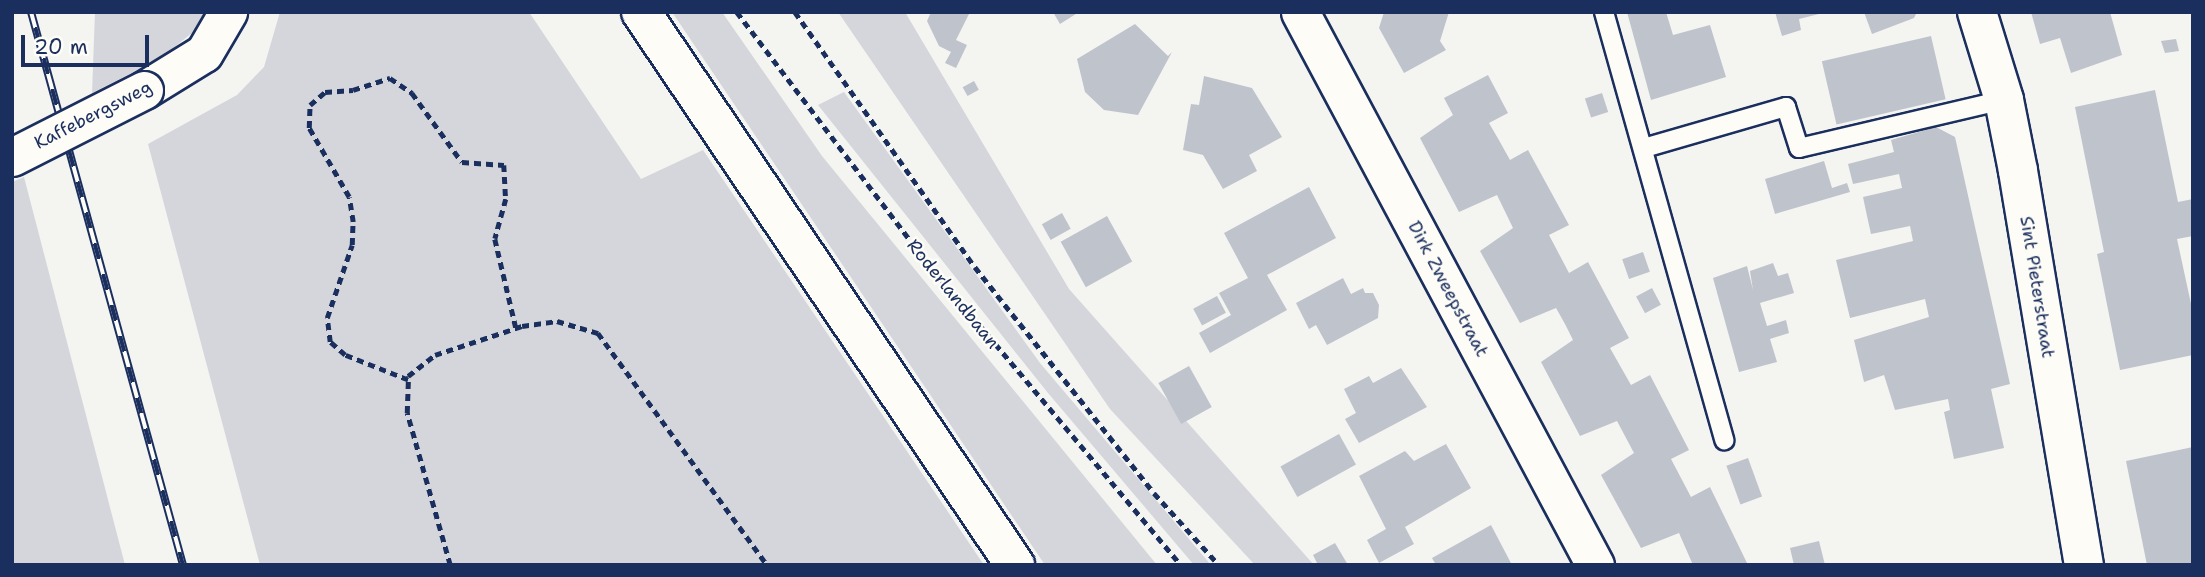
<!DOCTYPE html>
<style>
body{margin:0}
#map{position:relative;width:2205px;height:577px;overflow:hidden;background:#f4f4f1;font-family:"Shantell Sans",sans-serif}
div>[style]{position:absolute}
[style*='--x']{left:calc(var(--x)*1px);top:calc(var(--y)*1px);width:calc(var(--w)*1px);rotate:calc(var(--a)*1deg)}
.green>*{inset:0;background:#d4d6db}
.building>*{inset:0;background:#bfc3cc;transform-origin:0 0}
.path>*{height:4.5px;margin-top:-2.25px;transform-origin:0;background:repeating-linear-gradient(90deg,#1b2f5e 0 7px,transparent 0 12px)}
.roads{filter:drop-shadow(2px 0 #1b2f5e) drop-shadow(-2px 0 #1b2f5e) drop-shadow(0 2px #1b2f5e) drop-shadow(0 -2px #1b2f5e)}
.lane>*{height:18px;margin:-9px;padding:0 9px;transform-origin:9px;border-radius:9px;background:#fdfcf7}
.street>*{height:37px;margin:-18.5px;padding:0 18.5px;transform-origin:18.5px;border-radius:18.5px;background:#fdfcf7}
.secondary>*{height:38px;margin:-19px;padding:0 19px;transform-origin:19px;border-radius:19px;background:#fdfcf7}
.primary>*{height:38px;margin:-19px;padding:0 19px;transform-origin:19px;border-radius:19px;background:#fdfcf7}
.rail>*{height:8px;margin-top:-4px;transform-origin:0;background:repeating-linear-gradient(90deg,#fdfcf7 0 16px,#1b2f5e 0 32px);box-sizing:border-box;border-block:2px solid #1b2f5e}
.bridges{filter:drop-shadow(2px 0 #1b2f5e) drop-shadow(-2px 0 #1b2f5e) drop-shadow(0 2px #1b2f5e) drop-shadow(0 -2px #1b2f5e)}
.street-bridge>*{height:37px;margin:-18.5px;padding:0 18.5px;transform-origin:18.5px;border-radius:18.5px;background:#fdfcf7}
span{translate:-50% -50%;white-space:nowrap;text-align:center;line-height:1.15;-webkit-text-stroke:5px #fdfcf7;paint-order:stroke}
.street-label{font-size:18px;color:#1b2f5e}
.frame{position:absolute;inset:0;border:14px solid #1b2f5e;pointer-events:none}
.scale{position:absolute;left:21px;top:35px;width:128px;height:32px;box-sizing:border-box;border:4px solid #1b2f5e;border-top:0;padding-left:9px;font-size:21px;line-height:24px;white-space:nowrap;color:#1b2f5e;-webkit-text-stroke:5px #fdfcf7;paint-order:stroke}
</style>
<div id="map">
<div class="green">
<i style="clip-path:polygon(95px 12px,206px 12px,198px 28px,161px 58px,92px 93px)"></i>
<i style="clip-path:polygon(280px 12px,529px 12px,641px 179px,703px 150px,984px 565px,260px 565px,148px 144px,237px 95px,264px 67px)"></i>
<i style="clip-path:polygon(672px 12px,722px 12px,822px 156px,1157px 565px,1045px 565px)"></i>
<i style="clip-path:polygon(838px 12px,905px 12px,1069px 289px,1314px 565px,1255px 565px,1110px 409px)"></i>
<i style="clip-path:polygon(844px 92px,1040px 363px,1211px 565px,1194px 565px,1048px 393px,818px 105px)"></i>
<i style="clip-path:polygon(24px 177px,125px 565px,12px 565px,12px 182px)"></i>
</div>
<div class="building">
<i style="clip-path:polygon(931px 12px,970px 12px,956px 40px,967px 45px,956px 68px,945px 63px,951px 52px,939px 46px,927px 21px)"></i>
<i style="clip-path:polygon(1053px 12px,1079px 12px,1060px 24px)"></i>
<i style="clip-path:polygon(1384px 12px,1449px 12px,1440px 41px,1446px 50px,1404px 73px,1379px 28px)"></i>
<i style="clip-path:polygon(1627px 12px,1666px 12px,1673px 35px,1710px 25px,1726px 77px,1651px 100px)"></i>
<i style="clip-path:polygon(1775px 12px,1823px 12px,1823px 13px,1799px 19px,1801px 30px,1782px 36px)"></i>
<i style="clip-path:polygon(1864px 12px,1917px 12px,1914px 18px,1872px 34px)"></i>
<i style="clip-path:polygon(2031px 12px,2110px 12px,2122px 55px,2071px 73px,2060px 38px,2040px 44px)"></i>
<i style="clip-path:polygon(1135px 24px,1168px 56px,1172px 52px,1138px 115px,1104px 110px,1085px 92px,1077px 59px)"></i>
<i style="left:1931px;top:36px;width:65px;height:112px;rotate:77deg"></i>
<i style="clip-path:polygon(2176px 39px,2179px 51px,2165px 53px,2161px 41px)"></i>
<i style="clip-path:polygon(1488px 75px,1508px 113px,1489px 123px,1500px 142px,1510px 160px,1528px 150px,1569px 225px,1549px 235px,1569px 273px,1588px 262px,1629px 338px,1610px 348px,1631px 385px,1650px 375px,1689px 450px,1671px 459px,1691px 497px,1710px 487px,1748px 565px,1693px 565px,1679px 533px,1641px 548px,1601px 475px,1634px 453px,1617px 421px,1580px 436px,1541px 362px,1573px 340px,1565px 324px,1556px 308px,1520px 323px,1480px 251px,1513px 228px,1497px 195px,1459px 212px,1420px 138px,1453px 115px,1444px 98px)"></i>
<i style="clip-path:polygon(1204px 76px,1252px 88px,1282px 137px,1249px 155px,1257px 171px,1223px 189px,1203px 155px,1183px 150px,1191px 104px,1199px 105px)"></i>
<i style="left:974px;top:81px;width:10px;height:13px;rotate:61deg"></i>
<i style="clip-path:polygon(2155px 90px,2178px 202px,2193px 199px,2193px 236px,2177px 239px,2193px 313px,2193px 355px,2120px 370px,2097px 254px,2104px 252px,2075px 107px)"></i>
<i style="left:1602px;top:93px;width:20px;height:18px;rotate:72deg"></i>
<i style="clip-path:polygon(1936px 127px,1955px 137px,2010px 384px,1991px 389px,2004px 448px,1954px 459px,1944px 412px,1950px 410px,1948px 399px,1895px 410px,1884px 375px,1864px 382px,1854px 340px,1929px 317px,1925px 299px,1850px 318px,1836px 260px,1913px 241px,1910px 226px,1871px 234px,1867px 216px,1863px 197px,1902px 188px,1899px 174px,1853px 184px,1848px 164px,1894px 152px,1891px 140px)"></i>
<i style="clip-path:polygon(1824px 161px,1832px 188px,1847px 183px,1850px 192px,1775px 214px,1765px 179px)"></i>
<i style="clip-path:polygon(1309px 187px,1336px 238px,1267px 275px,1287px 310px,1210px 353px,1199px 333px,1231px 315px,1219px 293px,1248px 278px,1224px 233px)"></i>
<i style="left:1062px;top:213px;width:18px;height:23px;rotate:61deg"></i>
<i style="left:1107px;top:216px;width:52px;height:53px;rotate:61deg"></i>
<i style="left:1643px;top:252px;width:21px;height:22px;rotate:71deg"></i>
<i style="clip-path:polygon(1773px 263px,1778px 276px,1788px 273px,1794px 293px,1760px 303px,1767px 326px,1786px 320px,1789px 333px,1770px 339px,1777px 362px,1739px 372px,1713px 278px,1747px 266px,1753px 290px,1750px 271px)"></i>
<i style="clip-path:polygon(1343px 278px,1351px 294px,1363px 288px,1365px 293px,1373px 293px,1379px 305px,1378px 318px,1327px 345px,1316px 325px,1309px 329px,1296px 303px)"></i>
<i style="left:1652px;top:288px;width:19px;height:18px;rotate:62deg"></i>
<i style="left:1217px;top:296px;width:19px;height:27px;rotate:62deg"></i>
<i style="left:1189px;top:366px;width:47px;height:35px;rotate:61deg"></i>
<i style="clip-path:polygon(1401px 368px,1427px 407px,1359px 443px,1345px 419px,1356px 413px,1344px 389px,1369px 376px,1373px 383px)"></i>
<i style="left:1339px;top:434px;width:35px;height:67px;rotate:61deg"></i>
<i style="clip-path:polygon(1446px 444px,1471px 488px,1405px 527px,1414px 544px,1379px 563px,1367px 540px,1386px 529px,1359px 476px,1405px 451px,1414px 461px)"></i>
<i style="clip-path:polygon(2193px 447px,2193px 565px,2147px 565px,2126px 461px)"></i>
<i style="left:1748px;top:458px;width:41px;height:23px;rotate:70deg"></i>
<i style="clip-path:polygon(1491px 525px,1512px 565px,1436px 565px,1432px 558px)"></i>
<i style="clip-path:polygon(1819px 541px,1825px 565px,1794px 565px,1790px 548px)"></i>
<i style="clip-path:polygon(1335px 543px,1348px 565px,1318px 565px,1313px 555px)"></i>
</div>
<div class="path">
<i style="--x:737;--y:12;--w:313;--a:52.8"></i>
<i style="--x:926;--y:261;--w:397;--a:50"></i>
<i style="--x:795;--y:12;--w:312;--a:54.8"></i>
<i style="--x:975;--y:267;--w:288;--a:51.6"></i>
<i style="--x:1154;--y:493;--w:97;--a:47.9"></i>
<i style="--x:408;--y:380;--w:68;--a:-158.4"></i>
<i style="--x:345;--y:355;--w:20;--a:-139"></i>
<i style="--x:330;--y:342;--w:24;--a:-97"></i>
<i style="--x:327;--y:318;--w:77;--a:-71.1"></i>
<i style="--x:352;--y:245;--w:23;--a:-88"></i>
<i style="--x:353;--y:222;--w:25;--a:-99"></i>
<i style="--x:349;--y:197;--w:80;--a:-120.1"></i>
<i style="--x:309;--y:128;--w:23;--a:-88"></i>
<i style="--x:310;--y:105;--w:20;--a:-41"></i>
<i style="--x:325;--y:92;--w:28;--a:-4"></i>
<i style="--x:353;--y:90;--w:39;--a:-18"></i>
<i style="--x:390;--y:78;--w:27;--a:34"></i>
<i style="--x:412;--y:93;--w:85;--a:54.1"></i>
<i style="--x:462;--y:162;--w:42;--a:4.1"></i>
<i style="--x:504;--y:165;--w:34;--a:87"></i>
<i style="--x:506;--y:199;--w:41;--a:105.4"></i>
<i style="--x:495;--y:239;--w:91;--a:76.7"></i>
<i style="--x:450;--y:565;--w:158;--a:-105.8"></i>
<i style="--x:407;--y:413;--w:37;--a:-88"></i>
<i style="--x:408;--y:376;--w:34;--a:-38"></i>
<i style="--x:435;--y:355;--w:92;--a:-18.4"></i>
<i style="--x:522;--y:326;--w:35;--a:-8"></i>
<i style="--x:557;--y:321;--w:43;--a:16.3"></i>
<i style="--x:598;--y:333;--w:287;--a:53.9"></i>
</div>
<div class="roads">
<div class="lane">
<i style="--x:1604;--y:12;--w:445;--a:74.3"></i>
<i style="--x:1644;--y:148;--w:148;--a:-16.1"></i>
<i style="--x:1786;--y:107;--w:43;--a:72.4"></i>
<i style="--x:1799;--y:148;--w:211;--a:-13.2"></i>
</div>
<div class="street">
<i style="--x:1300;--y:12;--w:627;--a:61.92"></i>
<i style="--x:144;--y:90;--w:70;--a:-31.7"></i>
<i style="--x:204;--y:53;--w:48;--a:-59.7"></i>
</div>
<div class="secondary">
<i style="--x:1977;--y:12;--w:92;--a:72.9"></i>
<i style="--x:2004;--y:100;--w:72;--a:78.8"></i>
<i style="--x:2018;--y:171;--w:399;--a:80.5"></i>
</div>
<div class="primary">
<i style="--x:641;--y:12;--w:668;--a:55.93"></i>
</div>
</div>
<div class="rail">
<i style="--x:31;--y:12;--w:574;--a:74.63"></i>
</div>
<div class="bridges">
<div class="street-bridge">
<i style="--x:12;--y:157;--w:148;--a:-26.9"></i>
</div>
</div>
<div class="street-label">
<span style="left:93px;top:115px;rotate:-27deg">Kaffebergsweg</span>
<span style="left:2037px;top:287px;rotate:81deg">Sint Pieterstraat</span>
<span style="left:1448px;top:289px;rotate:62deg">Dirk Zweepstraat</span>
<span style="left:953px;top:294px;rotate:51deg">Roderlandbaan</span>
</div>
<div class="frame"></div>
<div class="scale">20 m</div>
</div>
